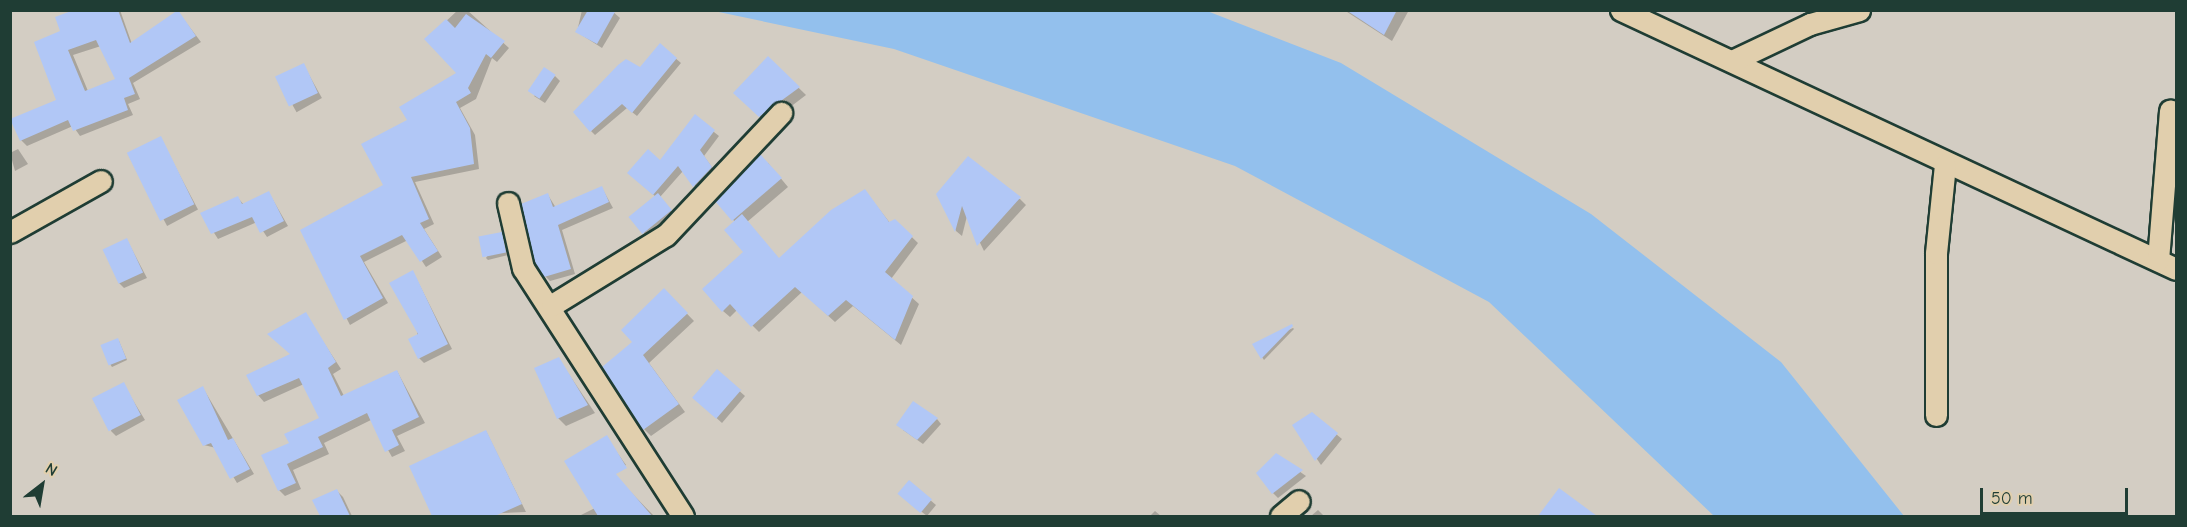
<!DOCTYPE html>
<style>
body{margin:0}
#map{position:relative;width:2187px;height:527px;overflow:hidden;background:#d3cdc3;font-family:"Comic Neue",sans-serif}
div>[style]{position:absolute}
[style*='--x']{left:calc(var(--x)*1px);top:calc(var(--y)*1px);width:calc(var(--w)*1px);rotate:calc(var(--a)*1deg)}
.water>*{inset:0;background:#93c0ed}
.shadow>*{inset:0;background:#0003;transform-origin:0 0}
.building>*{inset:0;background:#b1c7f6;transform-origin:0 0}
.roads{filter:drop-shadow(2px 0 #1f3d34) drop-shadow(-2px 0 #1f3d34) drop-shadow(0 2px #1f3d34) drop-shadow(0 -2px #1f3d34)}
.minor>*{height:21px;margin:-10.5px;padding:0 10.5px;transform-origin:10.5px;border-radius:10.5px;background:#e1cfad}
span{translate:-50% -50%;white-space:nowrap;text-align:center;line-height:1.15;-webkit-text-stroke:6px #e1cfad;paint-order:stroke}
.frame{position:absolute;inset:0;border:12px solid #1f3d34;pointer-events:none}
.north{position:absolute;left:12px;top:455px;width:60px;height:60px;-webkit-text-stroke:4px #e1cfad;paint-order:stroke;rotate:31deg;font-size:16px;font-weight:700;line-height:24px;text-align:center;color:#1f3d34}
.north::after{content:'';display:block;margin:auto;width:21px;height:27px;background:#1f3d34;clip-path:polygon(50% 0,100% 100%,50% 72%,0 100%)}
.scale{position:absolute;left:1980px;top:488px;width:148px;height:27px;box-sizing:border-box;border:3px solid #1f3d34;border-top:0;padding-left:8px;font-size:18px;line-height:21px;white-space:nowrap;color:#1f3d34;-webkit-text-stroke:4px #e1cfad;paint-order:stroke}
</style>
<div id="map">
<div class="water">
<i style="clip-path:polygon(714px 11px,1207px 11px,1341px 63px,1591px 214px,1781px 362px,1904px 516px,1714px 516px,1489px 302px,1235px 166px,894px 49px)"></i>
</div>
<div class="shadow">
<i style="clip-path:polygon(evenodd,78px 10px,120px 10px,132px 44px,178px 12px,201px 42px,133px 83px,140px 99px,128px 104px,133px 115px,80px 136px,73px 126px,27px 146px,21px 140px,58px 101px,62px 32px,78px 10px,101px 46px,117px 79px,88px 91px,73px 55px,101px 46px)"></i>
<i style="clip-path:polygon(458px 10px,467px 10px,509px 48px,497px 62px,492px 58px,476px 99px,460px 108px,475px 135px,479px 169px,415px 182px,434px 224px,424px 229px,442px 257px,426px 267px,408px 240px,364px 262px,388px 303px,350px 325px,302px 231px,385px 186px,409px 121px,458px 74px,427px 39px)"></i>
<i style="clip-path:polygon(582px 10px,611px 10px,620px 18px,602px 48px,577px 32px)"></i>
<i style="clip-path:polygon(1344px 10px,1409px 10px,1392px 41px)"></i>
<i style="clip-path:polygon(660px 45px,681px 63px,637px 116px,627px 108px,595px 135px,591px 131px)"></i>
<i style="clip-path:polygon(768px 58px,806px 95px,768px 124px,735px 93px)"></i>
<i style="left:303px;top:64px;width:39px;height:29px;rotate:61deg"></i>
<i style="clip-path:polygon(555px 76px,560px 81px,545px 103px,534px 96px)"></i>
<i style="clip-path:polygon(695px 117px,719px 136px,704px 156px,716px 173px,699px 191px,683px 171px,660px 197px,675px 216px,649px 238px,644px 233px,656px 197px,634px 178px,660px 162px)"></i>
<i style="left:160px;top:138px;width:81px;height:35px;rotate:62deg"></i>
<i style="clip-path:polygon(18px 149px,28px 164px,15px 171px,10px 153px)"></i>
<i style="clip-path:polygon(768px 163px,788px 187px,747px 222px,779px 259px,865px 191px,890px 223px,894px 220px,918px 243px,891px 279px,919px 304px,901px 345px,853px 306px,835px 322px,802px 292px,759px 332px,737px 310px,730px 317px,723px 311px,745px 252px,735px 222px,717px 201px)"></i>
<i style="clip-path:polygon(602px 188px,613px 208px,562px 230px,575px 274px,550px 281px,545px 276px,548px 195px,556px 208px)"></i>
<i style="clip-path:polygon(269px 193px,288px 226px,267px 237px,257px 222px,218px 239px,202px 214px,238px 198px,244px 205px)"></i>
<i style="clip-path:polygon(938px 195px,1020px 199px,1026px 205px,984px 251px,967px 216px,962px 236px,956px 231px)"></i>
<i style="clip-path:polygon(501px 234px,508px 255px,488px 260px,486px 258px)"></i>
<i style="clip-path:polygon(127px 240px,147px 278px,124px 288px,119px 283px)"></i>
<i style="clip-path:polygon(413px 272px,452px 349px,424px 363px,419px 358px)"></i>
<i style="clip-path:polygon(664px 290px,694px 321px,649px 363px,685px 412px,651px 436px,644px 429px,635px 342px)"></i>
<i style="clip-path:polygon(305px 314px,341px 369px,333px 374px,344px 396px,397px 371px,425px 423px,397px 436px,405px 451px,392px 457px,371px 420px,324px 443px,329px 454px,293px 470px,301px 489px,285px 496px,279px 490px,291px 444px,321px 419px,304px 384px,264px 402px,258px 395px,292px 355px)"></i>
<i style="clip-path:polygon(1293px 328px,1294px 329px,1264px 360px,1254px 345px)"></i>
<i style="clip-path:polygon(119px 341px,127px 360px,112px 367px,110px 364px)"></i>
<i style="clip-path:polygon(558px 358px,595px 413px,566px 426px,558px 418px)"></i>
<i style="clip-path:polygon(717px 371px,745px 396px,722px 423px,699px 402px)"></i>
<i style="clip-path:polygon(123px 384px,145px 420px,116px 436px,111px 431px)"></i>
<i style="clip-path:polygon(203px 388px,254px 474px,237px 483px,216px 448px,204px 445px)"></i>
<i style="clip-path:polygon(1312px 414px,1342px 439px,1321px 465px,1294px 425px)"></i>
<i style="clip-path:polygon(937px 419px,941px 424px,923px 444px,903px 430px)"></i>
<i style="clip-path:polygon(486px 431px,526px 512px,432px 516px,433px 516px)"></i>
<i style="clip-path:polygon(606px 437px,626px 465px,584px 485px)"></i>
<i style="clip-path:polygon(1276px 455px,1306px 476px,1278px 498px,1273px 493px)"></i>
<i style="clip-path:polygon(620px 481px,654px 516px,579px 516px,595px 508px)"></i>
<i style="clip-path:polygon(909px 482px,936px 505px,927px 516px,904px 498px)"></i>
<i style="clip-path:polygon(336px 490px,343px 497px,352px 516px,322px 516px,314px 501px)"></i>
<i style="clip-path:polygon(1559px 491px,1594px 516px,1540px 516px)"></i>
<i style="clip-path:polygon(1318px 510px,1324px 516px,1311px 516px)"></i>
<i style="clip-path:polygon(1155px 511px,1161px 516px,1150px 516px)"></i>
</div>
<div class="building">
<i style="clip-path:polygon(evenodd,74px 10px,118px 10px,130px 43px,178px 10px,196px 36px,129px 78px,135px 94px,124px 98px,128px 110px,73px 131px,68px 120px,20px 141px,10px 119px,56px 100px,34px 42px,60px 31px,55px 17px,74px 10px,96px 40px,115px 79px,85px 91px,68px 50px,96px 40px)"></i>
<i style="clip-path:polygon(588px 10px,616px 10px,597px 44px,575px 32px)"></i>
<i style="clip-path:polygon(1346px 10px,1397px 10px,1384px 35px)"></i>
<i style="clip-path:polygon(466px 14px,505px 41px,491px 58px,486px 54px,468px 88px,471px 93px,456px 102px,470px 128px,474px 164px,411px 177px,429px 219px,420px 223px,438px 251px,420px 262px,402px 235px,360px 256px,383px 298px,344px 320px,300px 230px,383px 185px,361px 144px,407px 120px,399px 107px,456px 73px,424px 39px,446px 19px,455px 28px)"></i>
<i style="clip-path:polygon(660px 43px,677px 58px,632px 113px,622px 104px,590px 132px,573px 112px,618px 65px,626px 59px,640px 67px)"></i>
<i style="clip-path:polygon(768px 56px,800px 87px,759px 117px,733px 93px)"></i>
<i style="left:304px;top:63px;width:33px;height:32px;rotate:65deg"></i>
<i style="left:544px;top:67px;width:14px;height:29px;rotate:34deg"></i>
<i style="clip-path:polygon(695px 114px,715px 130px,700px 150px,712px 167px,693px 187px,678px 166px,653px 195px,627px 173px,648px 149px,660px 160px)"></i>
<i style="left:161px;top:136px;width:76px;height:38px;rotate:64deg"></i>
<i style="clip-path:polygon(760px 154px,782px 178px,732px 221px,715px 201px)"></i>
<i style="clip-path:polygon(968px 156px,1021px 197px,977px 246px,962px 206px,955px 232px,936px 194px)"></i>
<i style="clip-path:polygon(602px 186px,609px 202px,558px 225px,571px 269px,544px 277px,535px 263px,521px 204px,548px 193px,553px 207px)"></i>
<i style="clip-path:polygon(865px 189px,889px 222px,895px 219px,913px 236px,885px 272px,913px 296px,895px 340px,846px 300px,828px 316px,795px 287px,751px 327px,730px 304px,722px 312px,702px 289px,743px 252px,724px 230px,742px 214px,779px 258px,831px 210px)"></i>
<i style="clip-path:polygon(269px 191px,284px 221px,260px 233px,252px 217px,211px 234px,200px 213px,238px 196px,242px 204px)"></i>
<i style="left:658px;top:193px;width:22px;height:38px;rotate:51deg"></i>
<i style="left:502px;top:232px;width:21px;height:24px;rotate:79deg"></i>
<i style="left:127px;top:238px;width:38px;height:27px;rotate:65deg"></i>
<i style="clip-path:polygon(413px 270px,448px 344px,418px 359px,408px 339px,418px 334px,389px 283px)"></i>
<i style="clip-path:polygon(664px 288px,688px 313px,643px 355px,679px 404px,643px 430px,602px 367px,632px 342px,621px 330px)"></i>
<i style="clip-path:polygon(306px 312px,336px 362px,328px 368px,341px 396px,397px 370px,419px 417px,392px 430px,399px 445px,385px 452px,367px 413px,318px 437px,323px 447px,287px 464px,296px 483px,278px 491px,261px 455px,289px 443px,284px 434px,319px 418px,299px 378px,257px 396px,246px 375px,290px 354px,267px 334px)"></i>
<i style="clip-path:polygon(1292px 324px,1293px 326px,1261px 359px,1252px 344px)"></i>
<i style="left:118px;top:338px;width:22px;height:19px;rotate:68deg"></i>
<i style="clip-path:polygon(559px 357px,588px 405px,557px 419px,534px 368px)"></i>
<i style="left:717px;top:369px;width:32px;height:38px;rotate:41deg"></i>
<i style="left:124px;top:382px;width:37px;height:36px;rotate:63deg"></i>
<i style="clip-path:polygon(203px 386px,228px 440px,233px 438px,250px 469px,230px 479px,211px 443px,203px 446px,177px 400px)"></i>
<i style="clip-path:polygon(913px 401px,938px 418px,917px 440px,896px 425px)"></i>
<i style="clip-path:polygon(1312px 412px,1338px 433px,1315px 461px,1292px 425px)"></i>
<i style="clip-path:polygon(486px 430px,522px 504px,495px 516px,432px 516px,409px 466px)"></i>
<i style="clip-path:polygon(607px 435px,627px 468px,616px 474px,652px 516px,598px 516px,564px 461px)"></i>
<i style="clip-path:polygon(1276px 453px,1303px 470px,1272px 494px,1256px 473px)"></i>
<i style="left:909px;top:480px;width:30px;height:18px;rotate:40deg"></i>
<i style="clip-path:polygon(1559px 488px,1597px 516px,1538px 516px)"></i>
<i style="clip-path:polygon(337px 489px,350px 516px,320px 516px,312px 500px)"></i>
</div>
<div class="roads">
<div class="minor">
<i style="--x:1621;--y:10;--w:612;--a:25.02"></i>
<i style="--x:1732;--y:61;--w:86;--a:-25.4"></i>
<i style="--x:1810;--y:24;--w:51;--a:-15.9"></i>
<i style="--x:508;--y:203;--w:67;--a:77"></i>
<i style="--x:523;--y:268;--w:295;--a:57.2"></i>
<i style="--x:10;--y:232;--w:104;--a:-29.3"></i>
<i style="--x:2158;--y:260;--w:150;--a:-85.4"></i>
<i style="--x:552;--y:305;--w:134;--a:-31.6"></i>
<i style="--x:666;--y:235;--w:168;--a:-46.7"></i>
<i style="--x:1936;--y:415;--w:162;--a:-90"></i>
<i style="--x:1936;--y:253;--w:88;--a:-84.2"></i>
<i style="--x:1281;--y:516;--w:23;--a:-40"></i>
</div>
</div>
<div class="frame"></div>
<div class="north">N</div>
<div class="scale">50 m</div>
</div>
